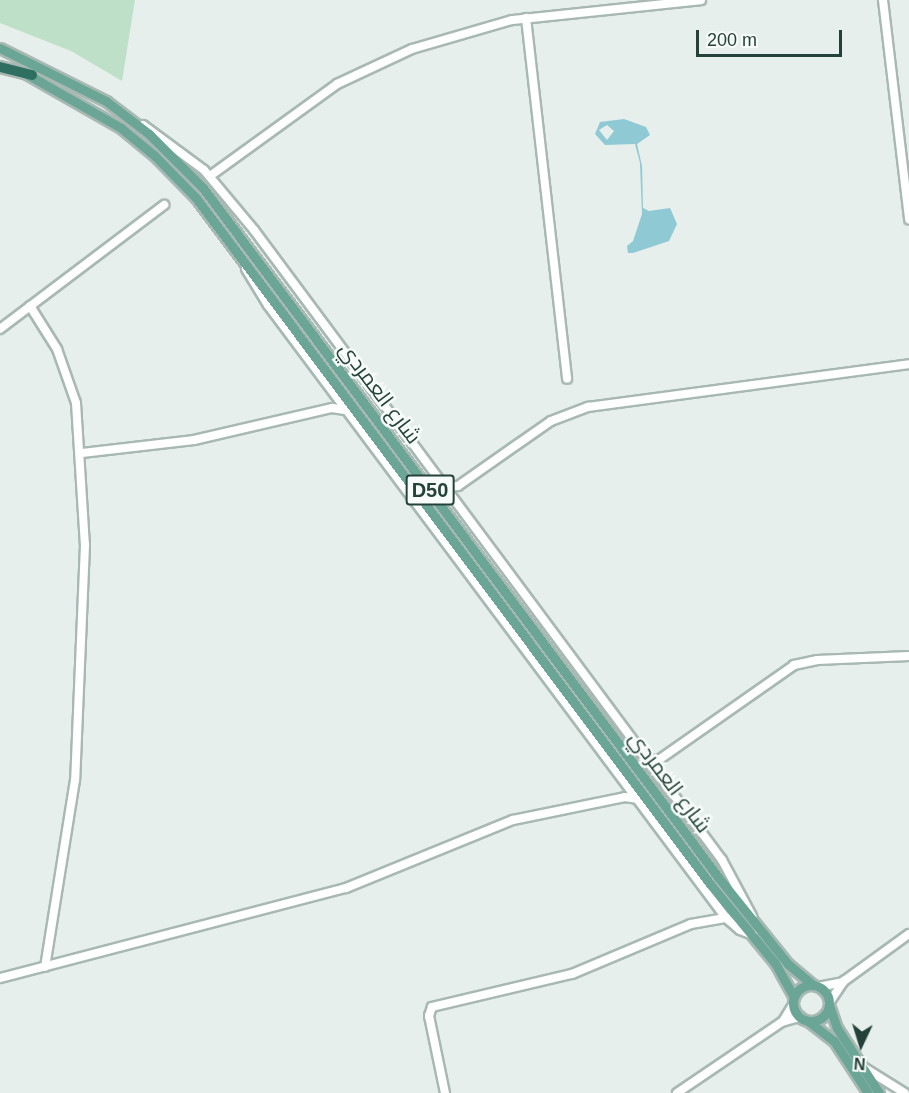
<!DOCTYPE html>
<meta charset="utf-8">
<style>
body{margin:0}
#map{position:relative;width:909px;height:1093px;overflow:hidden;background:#e6efeb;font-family:Arial,Cairo,sans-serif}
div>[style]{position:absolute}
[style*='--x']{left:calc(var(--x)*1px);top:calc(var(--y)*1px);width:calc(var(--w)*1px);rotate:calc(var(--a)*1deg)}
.green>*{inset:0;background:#bfe0c8}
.water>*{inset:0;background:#8ec9d4}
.roads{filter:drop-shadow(2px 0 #a8b8b2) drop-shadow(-2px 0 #a8b8b2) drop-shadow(0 2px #a8b8b2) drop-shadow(0 -2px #a8b8b2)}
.minor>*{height:8px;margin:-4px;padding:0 4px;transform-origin:4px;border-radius:4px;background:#fff}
.major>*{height:9px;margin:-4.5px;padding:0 4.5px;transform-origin:4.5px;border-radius:4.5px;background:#6aa596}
.major>.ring{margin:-4.5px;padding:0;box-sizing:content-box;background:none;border:9px solid #6aa596;border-radius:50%}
.highway>*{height:10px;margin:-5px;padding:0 5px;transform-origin:5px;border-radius:5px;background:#2f6f62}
span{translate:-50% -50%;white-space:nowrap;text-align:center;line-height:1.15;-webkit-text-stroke:5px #f7fbf9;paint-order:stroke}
.shield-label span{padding:2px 4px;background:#f7fbf9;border:2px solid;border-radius:4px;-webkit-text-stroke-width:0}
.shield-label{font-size:20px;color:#24423a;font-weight:700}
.street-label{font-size:21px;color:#24423a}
.north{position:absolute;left:831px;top:1015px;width:60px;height:60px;-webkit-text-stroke:4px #f7fbf9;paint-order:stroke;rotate:184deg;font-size:16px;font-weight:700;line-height:24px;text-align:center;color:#24423a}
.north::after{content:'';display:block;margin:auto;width:21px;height:27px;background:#24423a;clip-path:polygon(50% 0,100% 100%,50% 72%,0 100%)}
.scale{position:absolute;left:696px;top:30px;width:146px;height:27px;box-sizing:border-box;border:3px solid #24423a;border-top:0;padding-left:8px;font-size:18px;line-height:21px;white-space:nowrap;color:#24423a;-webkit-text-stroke:4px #f7fbf9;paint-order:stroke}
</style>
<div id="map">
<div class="green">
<i style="clip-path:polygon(0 0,135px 0,122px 81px,71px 51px,0 23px)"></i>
</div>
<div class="water">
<i style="clip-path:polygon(evenodd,624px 119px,646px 127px,650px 135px,637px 144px,642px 166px,643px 208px,649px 211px,670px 208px,677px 224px,669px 241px,633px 253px,628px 253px,627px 246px,633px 241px,642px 214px,640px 163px,635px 144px,605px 145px,595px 134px,600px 122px,624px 119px,607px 125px,614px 131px,607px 140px,599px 130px,607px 125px)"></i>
</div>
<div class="roads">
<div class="minor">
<i style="--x:883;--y:0;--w:221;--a:83.2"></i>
<i style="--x:526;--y:18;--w:363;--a:83.5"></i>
<i style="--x:143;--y:125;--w:76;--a:36.4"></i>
<i style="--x:204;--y:170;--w:78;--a:50.2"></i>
<i style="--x:254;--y:230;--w:785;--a:53.39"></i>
<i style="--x:722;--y:860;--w:64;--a:61.8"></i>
<i style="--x:210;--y:176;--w:157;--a:-35.9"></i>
<i style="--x:337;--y:84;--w:83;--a:-25"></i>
<i style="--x:412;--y:49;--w:104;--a:-16.2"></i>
<i style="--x:512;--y:20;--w:190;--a:-6"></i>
<i style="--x:246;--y:269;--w:42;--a:58.6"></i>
<i style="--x:268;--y:305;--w:765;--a:53.23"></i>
<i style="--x:726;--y:918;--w:18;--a:41"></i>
<i style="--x:740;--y:930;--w:14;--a:21"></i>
<i style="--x:30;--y:306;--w:51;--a:57.9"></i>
<i style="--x:57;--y:349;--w:57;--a:70.6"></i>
<i style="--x:76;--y:403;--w:142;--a:86.4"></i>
<i style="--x:85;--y:545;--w:235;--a:92.4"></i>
<i style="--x:75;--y:780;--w:189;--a:99.1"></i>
<i style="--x:0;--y:329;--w:206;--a:-37.1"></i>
<i style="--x:82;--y:453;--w:113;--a:-6.6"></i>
<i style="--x:194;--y:440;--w:142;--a:-13.1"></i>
<i style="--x:332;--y:408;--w:13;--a:9"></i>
<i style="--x:444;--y:487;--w:14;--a:-4"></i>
<i style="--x:458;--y:486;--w:113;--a:-35"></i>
<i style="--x:551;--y:421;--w:40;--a:-21"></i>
<i style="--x:588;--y:407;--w:324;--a:-7.6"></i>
<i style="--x:647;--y:761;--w:13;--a:-9"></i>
<i style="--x:660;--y:759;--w:164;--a:-35"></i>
<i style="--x:794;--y:665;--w:24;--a:-12"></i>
<i style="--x:817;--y:660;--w:92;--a:-2.5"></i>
<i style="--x:0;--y:978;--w:358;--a:-14.6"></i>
<i style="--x:346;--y:888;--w:180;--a:-22.2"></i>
<i style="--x:513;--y:820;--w:114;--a:-11.6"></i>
<i style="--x:625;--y:797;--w:12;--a:9"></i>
<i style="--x:818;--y:987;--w:25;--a:-11"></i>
<i style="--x:829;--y:1003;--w:27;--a:-56"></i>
<i style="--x:844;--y:981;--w:80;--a:-35.9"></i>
<i style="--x:783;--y:1021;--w:19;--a:-58"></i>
<i style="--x:863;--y:1067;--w:49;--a:31.8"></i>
<i style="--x:445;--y:1093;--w:79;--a:-101.7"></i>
<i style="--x:429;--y:1016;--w:9;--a:-72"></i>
<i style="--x:432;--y:1007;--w:144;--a:-13.3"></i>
<i style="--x:572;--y:974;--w:129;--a:-22.8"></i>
<i style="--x:691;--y:924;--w:36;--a:-10"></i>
<i style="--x:677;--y:1093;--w:127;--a:-34.1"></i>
<i style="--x:782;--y:1022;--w:19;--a:-16"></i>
</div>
<div class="major">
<i style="--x:0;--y:48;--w:119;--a:26.6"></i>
<i style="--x:106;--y:101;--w:54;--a:37.5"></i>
<i style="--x:149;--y:134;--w:76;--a:45"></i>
<i style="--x:203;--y:188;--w:860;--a:53.22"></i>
<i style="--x:718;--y:877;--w:112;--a:51.2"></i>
<i style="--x:788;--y:964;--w:33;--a:40"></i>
<i style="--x:25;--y:73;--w:111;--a:29.8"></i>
<i style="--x:121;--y:128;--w:44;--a:39.5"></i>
<i style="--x:155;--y:156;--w:59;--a:45.7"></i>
<i style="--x:196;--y:198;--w:857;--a:53.16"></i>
<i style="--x:710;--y:884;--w:102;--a:50.6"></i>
<i style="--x:775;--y:963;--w:39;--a:61"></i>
<i class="ring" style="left:793px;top:985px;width:27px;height:27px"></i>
<i style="--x:829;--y:1005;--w:24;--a:71"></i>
<i style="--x:837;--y:1028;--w:77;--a:57.1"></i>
<i style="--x:808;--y:1021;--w:33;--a:38"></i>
<i style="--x:834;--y:1041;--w:62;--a:56.8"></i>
</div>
<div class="highway">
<i style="--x:0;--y:67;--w:33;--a:14"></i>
</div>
</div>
<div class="shield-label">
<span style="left:430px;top:490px">D50</span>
</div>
<div class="street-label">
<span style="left:380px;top:393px;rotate:53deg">شارع العمردي</span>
<span style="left:670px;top:782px;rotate:53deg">شارع العمردي</span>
</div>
<div class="north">N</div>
<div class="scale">200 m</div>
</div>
